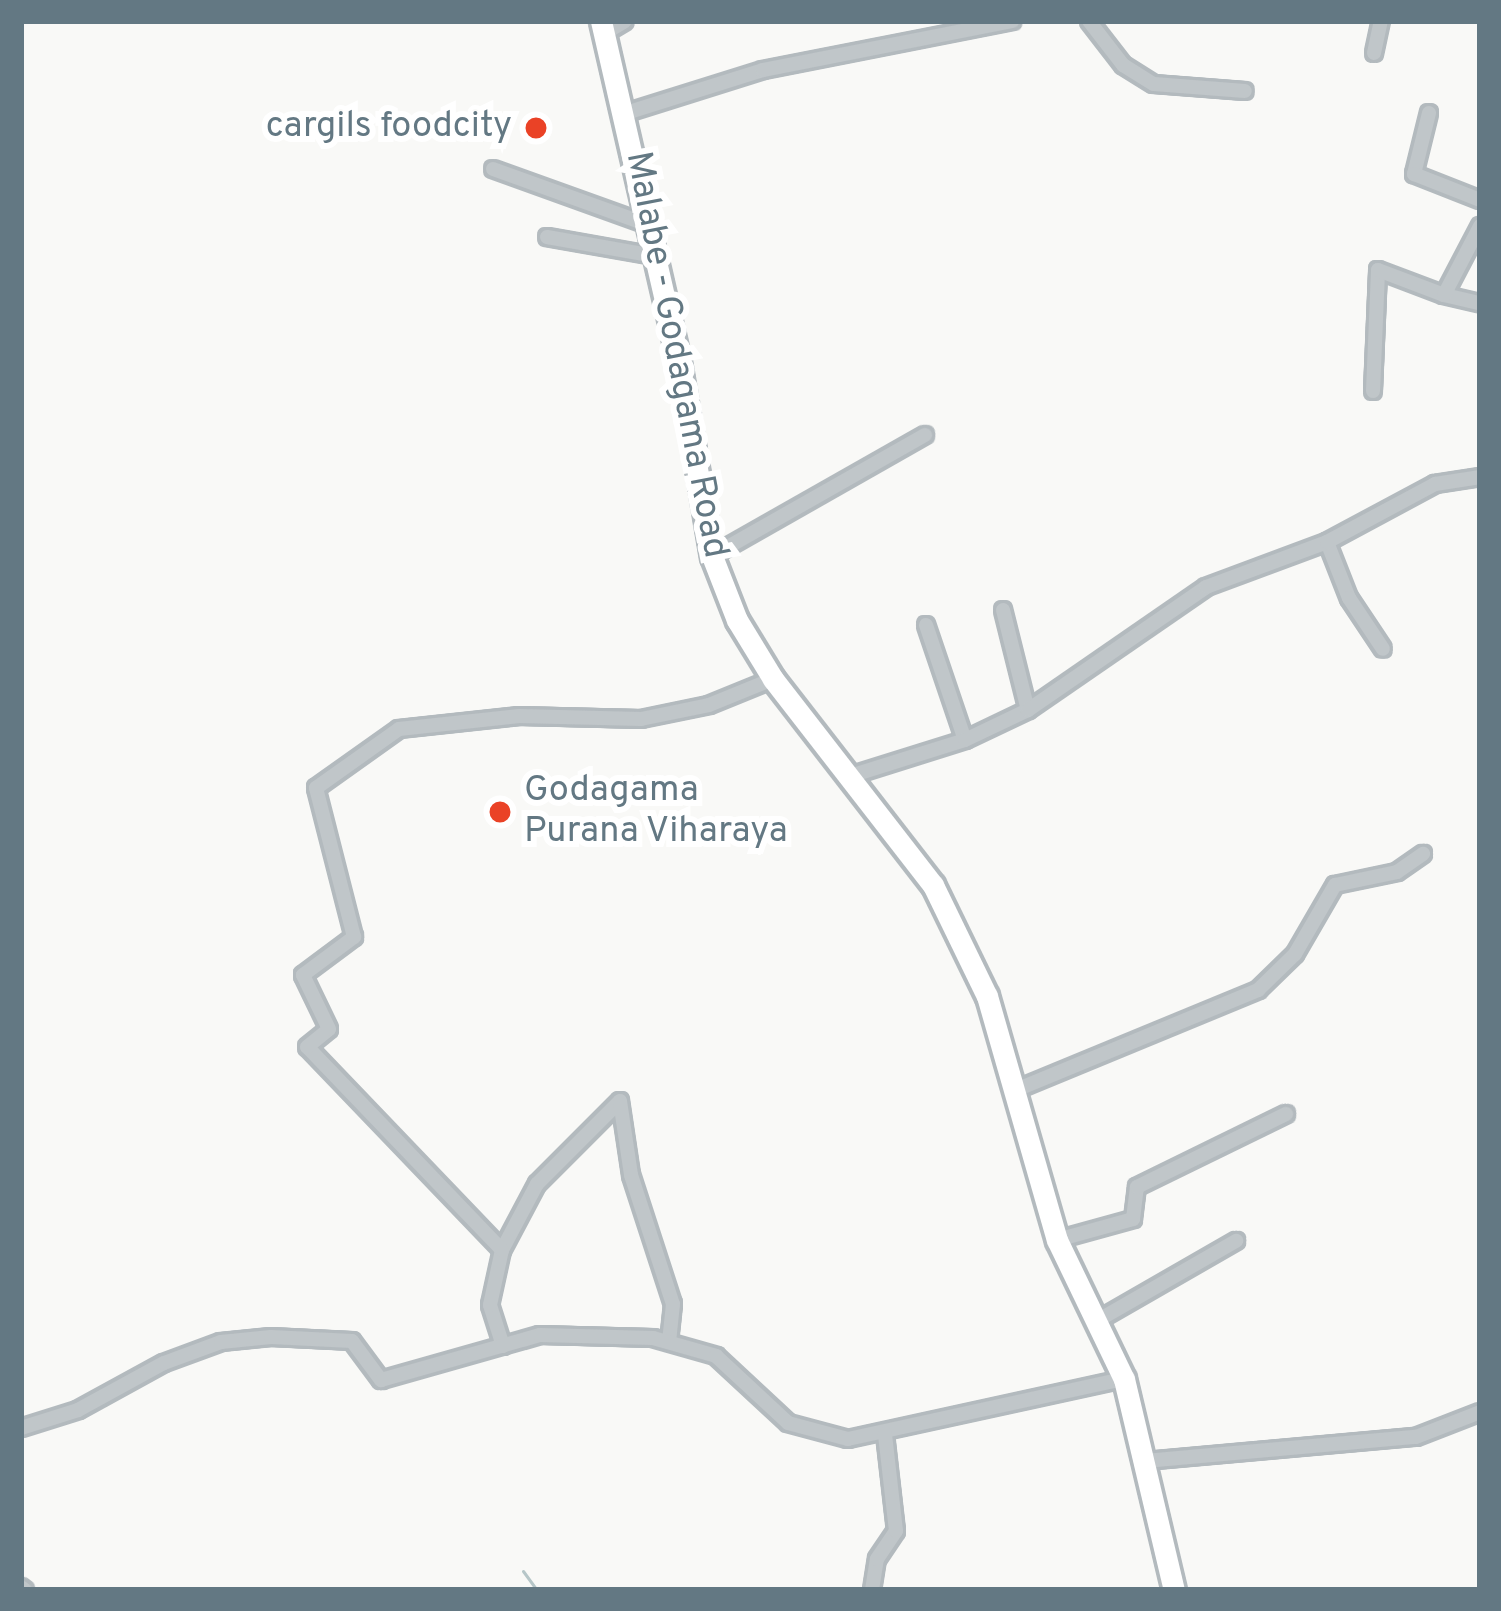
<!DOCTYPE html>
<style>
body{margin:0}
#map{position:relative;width:1501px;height:1611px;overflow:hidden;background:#f9f9f7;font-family:Overpass,sans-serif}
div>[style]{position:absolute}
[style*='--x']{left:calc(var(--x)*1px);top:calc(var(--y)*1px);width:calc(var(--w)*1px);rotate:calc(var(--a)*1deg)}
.stream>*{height:3px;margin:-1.5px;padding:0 1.5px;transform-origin:1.5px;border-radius:1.5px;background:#b6c6c8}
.roads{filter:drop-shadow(3px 0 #b3babe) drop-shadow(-3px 0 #b3babe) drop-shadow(0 3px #b3babe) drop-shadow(0 -3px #b3babe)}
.street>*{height:14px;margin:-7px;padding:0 7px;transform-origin:7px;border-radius:7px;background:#c0c6c9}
.primary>*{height:21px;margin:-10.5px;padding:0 10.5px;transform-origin:10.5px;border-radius:10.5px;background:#fff}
.dots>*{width:33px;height:33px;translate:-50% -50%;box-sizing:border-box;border:6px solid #fff;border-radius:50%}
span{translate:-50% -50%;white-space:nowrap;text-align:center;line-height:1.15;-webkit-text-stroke:12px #fff;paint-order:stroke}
.poi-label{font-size:36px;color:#637883}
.right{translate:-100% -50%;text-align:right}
.left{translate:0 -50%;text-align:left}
.street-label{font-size:36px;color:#637883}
.frame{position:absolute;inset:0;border:24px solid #637883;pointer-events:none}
</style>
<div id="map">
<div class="stream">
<i style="--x:523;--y:1571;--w:24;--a:54"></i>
</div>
<div class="roads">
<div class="street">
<i style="--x:1089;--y:21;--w:56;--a:52.3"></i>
<i style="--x:1123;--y:65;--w:36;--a:32"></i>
<i style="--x:1154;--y:84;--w:91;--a:4.4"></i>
<i style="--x:605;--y:33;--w:23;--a:-31"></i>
<i style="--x:1374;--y:53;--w:33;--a:-78"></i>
<i style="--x:626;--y:113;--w:144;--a:-17.4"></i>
<i style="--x:763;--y:70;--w:254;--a:-11.1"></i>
<i style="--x:1429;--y:113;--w:63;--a:103.8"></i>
<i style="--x:1414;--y:174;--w:71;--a:21.5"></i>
<i style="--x:493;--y:169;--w:168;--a:19.8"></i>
<i style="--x:547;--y:237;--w:110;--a:10"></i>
<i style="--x:1444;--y:295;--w:37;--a:13"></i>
<i style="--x:1373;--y:391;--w:121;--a:-87.6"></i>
<i style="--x:1378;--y:270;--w:71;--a:20.7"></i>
<i style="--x:1444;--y:295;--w:78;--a:-62.4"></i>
<i style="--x:1327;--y:542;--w:60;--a:68.6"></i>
<i style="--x:1349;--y:598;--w:61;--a:56.3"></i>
<i style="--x:712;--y:556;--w:245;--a:-29.6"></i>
<i style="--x:1003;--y:610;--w:103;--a:76"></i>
<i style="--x:926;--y:625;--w:121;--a:71.3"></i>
<i style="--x:847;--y:777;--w:124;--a:-17.4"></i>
<i style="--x:965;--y:740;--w:70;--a:-25.5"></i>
<i style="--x:1028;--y:710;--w:216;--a:-34.6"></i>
<i style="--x:1206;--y:587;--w:129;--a:-20.4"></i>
<i style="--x:1327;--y:542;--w:123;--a:-28.2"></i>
<i style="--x:1435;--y:484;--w:46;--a:-8.8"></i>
<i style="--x:1018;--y:1089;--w:260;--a:-22.4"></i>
<i style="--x:1258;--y:990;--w:52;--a:-44.2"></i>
<i style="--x:1295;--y:954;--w:80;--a:-59.9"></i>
<i style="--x:1335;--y:885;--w:63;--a:-11.8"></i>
<i style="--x:1397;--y:872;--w:32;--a:-35"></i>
<i style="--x:1057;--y:1240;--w:79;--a:-15.4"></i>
<i style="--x:1133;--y:1219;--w:32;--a:-83"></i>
<i style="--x:1137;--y:1187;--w:166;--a:-26.1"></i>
<i style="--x:502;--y:1250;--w:75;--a:-62.1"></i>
<i style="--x:537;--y:1184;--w:117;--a:-45"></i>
<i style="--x:620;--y:1101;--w:75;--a:81.5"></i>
<i style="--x:631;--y:1175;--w:136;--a:72"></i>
<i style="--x:673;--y:1304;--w:37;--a:96"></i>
<i style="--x:1095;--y:1322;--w:163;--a:-29.9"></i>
<i style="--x:503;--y:1346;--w:43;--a:-107.6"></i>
<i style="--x:490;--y:1305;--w:56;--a:-77.7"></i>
<i style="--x:502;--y:1250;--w:281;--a:-133.8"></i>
<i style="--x:307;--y:1047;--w:28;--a:-39"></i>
<i style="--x:329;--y:1029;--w:60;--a:-115.7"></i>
<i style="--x:303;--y:975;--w:64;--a:-36.7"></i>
<i style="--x:354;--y:937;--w:154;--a:-104.3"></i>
<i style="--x:316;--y:788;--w:102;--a:-35.4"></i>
<i style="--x:399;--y:729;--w:121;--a:-6.2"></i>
<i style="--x:519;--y:716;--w:122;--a:1.4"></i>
<i style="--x:641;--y:719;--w:69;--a:-11.6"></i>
<i style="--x:709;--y:705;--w:69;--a:-22.1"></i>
<i style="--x:21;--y:1428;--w:60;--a:-17.5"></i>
<i style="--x:78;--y:1410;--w:98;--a:-28.7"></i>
<i style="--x:164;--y:1363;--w:61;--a:-20.2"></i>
<i style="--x:221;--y:1342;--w:50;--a:-5.7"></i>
<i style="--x:271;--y:1337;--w:81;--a:2.8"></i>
<i style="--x:352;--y:1341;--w:49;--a:53.4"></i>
<i style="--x:381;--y:1380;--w:165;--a:-15.8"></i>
<i style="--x:540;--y:1335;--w:113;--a:1.5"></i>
<i style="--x:653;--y:1338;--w:66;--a:15.9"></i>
<i style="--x:716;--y:1356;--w:98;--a:42.9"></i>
<i style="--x:788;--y:1423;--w:62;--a:14.9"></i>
<i style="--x:848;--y:1439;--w:282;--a:-12.3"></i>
<i style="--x:1145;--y:1461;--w:272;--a:-5.1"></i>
<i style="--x:1416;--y:1437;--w:69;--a:-21.3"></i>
<i style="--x:21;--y:1587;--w:5;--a:37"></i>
<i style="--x:872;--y:1590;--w:31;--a:-81"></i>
<i style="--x:877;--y:1559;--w:34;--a:-56"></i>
<i style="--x:896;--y:1531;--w:98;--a:-96.5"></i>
</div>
<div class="primary">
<i style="--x:601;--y:21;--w:344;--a:77.1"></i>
<i style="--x:678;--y:356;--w:203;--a:80.4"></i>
<i style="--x:712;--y:556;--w:69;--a:68.7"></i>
<i style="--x:737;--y:620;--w:69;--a:58.6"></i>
<i style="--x:773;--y:679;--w:261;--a:52.2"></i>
<i style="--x:933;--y:885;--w:123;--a:64.1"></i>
<i style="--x:987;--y:996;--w:254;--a:74"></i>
<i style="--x:1057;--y:1240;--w:154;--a:64.3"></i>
<i style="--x:1124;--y:1379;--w:217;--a:76.7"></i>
</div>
</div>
<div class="dots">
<i style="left:536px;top:128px;background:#ea4226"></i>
<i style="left:500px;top:812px;background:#ea4226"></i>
</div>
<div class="poi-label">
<span class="right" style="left:512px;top:128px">cargils foodcity</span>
<span class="left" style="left:524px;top:812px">Godagama<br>Purana Viharaya</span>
</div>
<div class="street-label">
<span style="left:675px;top:355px;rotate:79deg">Malabe - Godagama Road</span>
</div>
<div class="frame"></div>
</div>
